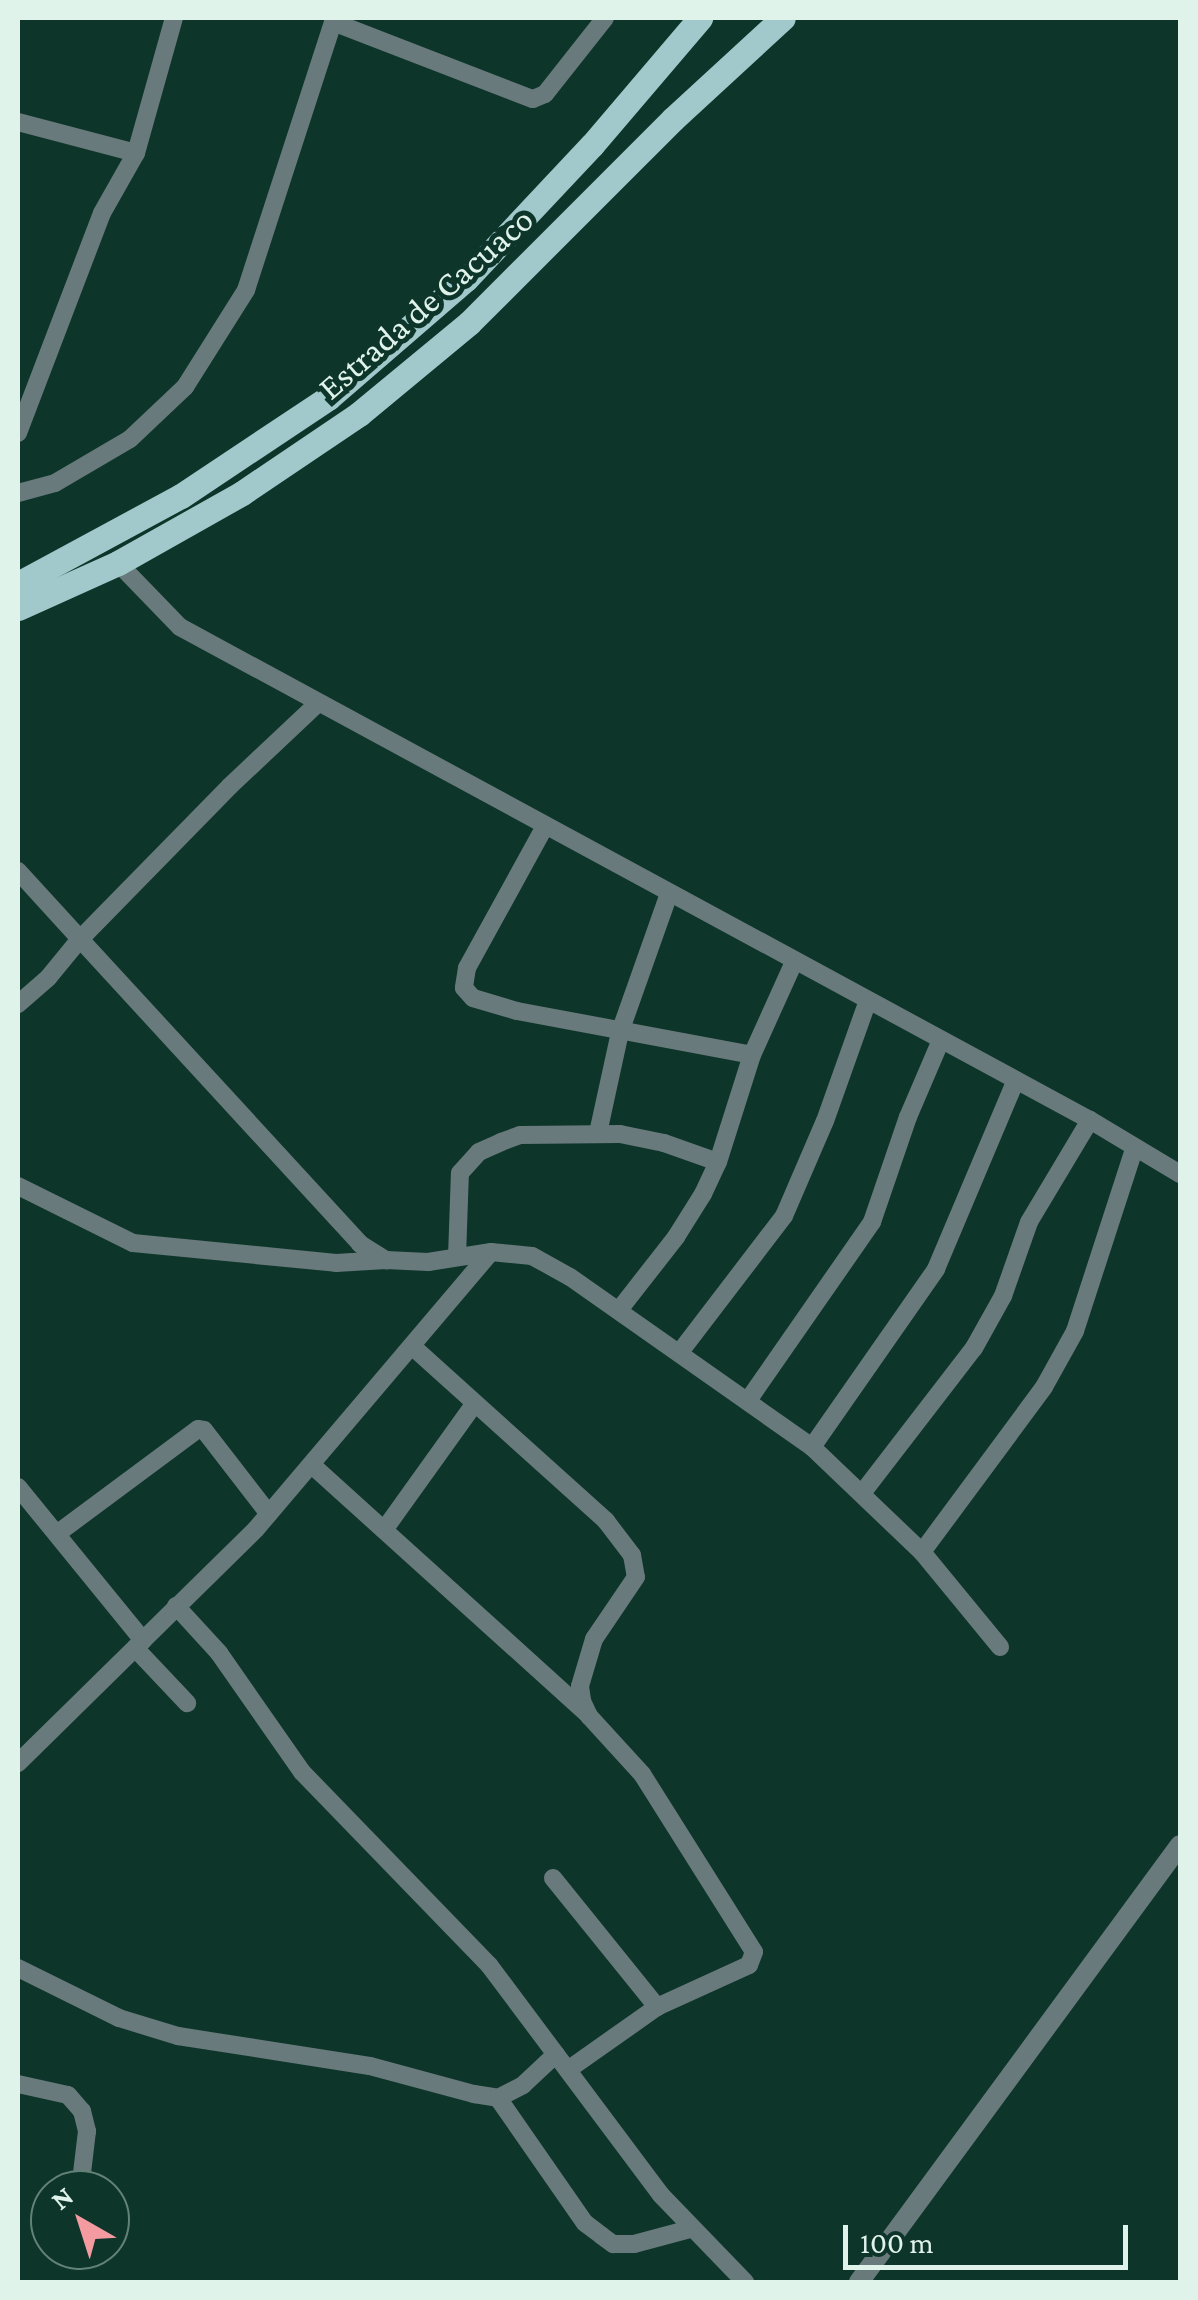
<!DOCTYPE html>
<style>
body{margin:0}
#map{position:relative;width:1198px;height:2300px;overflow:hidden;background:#0e352a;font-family:"Crimson Pro",serif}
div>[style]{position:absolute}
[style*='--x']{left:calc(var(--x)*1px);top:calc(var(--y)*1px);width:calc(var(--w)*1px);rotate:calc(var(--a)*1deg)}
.minor>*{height:18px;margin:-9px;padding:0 9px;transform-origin:9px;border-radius:9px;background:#687a7c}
.tertiary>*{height:20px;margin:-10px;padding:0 10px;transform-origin:10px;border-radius:10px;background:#687a7c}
.primary>*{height:25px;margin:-12.5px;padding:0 12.5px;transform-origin:12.5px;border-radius:12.5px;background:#a1c8ca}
span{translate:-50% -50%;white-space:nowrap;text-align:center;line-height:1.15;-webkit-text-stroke:10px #0e352a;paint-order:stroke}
.street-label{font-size:35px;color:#dff3eb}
.frame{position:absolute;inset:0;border:20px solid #dff3eb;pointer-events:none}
.north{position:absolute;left:30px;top:2170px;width:100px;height:100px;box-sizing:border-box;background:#0e352a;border:2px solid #628177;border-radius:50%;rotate:321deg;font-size:28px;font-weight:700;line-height:40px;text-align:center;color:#dff3eb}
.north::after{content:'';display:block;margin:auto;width:35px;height:45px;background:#f49aa1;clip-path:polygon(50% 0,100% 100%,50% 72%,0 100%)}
.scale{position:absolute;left:843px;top:2225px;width:285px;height:45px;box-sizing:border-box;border:5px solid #dff3eb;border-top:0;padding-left:12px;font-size:30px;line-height:35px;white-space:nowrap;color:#dff3eb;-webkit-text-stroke:8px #0e352a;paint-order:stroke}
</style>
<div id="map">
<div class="minor">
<i style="--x:18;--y:122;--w:122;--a:14.7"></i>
<i style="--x:18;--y:433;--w:235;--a:-69.1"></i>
<i style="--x:102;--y:213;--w:69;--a:-60.5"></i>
<i style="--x:136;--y:153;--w:140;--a:-74.3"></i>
<i style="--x:18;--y:493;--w:38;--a:-15"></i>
<i style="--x:55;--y:483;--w:87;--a:-30.4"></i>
<i style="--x:130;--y:439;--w:76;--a:-43.4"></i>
<i style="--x:185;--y:387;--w:115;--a:-57.8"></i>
<i style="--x:246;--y:290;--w:282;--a:-72"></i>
<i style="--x:333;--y:22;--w:214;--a:21.1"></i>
<i style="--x:533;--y:99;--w:13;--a:-23"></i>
<i style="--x:545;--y:94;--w:97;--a:-51.7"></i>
<i style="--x:118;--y:563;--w:89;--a:45.9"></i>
<i style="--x:180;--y:627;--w:1035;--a:28.45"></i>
<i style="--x:1090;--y:1120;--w:105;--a:31"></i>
<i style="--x:317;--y:704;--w:120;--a:136.7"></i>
<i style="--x:230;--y:786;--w:214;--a:134.4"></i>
<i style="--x:80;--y:939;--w:414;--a:47.4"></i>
<i style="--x:360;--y:1244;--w:31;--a:32"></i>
<i style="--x:386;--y:1260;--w:42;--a:2.7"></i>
<i style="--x:428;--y:1262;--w:64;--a:-9"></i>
<i style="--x:491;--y:1252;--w:41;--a:5.6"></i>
<i style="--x:532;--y:1256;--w:43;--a:28.9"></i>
<i style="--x:570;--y:1277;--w:296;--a:35.1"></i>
<i style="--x:812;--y:1447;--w:152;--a:43.7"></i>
<i style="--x:922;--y:1552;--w:123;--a:50.6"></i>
<i style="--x:544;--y:828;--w:160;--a:118.8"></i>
<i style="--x:467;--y:968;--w:20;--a:99"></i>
<i style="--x:464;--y:988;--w:13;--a:48"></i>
<i style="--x:473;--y:998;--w:46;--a:16.5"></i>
<i style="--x:517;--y:1011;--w:239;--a:10.6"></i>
<i style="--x:18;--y:871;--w:92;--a:47.6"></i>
<i style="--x:80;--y:939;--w:50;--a:129.4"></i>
<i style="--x:48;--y:978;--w:40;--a:139"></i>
<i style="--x:598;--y:1133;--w:103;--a:-77.7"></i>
<i style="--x:620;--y:1032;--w:146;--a:-70.5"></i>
<i style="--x:18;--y:1186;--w:128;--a:26.4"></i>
<i style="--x:133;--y:1243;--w:204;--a:5.6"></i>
<i style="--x:336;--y:1263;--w:50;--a:-3.4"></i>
<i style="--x:457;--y:1257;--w:84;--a:-88"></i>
<i style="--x:460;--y:1173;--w:28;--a:-48"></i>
<i style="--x:479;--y:1152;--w:24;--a:-24"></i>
<i style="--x:501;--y:1142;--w:20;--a:-20"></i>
<i style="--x:520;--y:1135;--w:100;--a:-0.6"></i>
<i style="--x:620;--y:1134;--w:45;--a:11.6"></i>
<i style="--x:664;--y:1143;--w:57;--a:19.4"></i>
<i style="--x:619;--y:1310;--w:93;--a:-52"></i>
<i style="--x:676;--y:1237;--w:51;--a:-57.9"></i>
<i style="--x:703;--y:1194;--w:35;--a:-65"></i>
<i style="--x:718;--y:1162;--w:112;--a:-72.4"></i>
<i style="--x:752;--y:1055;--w:102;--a:-65.7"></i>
<i style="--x:413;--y:1347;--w:260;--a:42"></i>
<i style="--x:606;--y:1521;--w:43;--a:52.6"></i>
<i style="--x:632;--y:1555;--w:22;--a:80"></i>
<i style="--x:636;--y:1577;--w:75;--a:124.1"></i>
<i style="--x:594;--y:1639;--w:49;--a:106.6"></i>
<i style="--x:580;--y:1686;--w:15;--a:82"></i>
<i style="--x:582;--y:1701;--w:17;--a:65"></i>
<i style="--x:589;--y:1716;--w:79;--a:47.6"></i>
<i style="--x:642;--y:1774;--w:210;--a:57.8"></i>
<i style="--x:754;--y:1952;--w:14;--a:111"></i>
<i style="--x:749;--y:1965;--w:101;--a:155.5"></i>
<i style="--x:657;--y:2007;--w:108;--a:144.8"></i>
<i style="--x:680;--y:1352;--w:171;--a:-52.6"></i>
<i style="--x:784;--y:1216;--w:103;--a:-66.7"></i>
<i style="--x:825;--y:1121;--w:128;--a:-70.4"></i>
<i style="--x:749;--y:1399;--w:216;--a:-55.2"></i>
<i style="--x:872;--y:1222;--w:111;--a:-71.1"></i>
<i style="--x:908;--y:1117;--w:84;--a:-66.8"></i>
<i style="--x:812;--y:1447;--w:217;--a:-55.1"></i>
<i style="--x:936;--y:1269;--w:205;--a:-67.1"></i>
<i style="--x:313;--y:1466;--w:370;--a:42.1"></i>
<i style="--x:18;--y:1487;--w:198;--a:50.8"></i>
<i style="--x:863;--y:1492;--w:182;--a:-52.4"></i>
<i style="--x:974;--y:1348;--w:60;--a:-60.9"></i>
<i style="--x:1003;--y:1296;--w:78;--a:-70.6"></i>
<i style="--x:1029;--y:1222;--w:119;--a:-59.1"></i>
<i style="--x:384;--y:1530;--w:156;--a:-54.4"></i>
<i style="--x:58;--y:1533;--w:174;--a:-36.6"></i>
<i style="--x:198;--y:1429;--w:6;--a:9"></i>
<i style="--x:204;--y:1430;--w:106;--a:52.3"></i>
<i style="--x:922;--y:1552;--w:205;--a:-53.5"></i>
<i style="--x:1044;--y:1387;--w:64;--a:-61"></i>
<i style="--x:1075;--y:1331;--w:191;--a:-72"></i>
<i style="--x:176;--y:1606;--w:64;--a:47.5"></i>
<i style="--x:219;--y:1653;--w:145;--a:55.1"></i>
<i style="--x:302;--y:1772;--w:269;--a:45.9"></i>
<i style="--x:489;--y:1965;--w:287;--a:53.2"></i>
<i style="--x:661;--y:2195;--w:121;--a:46"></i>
<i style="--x:135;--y:1648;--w:76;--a:46.6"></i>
<i style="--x:18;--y:1763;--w:334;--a:-44.5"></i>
<i style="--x:256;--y:1529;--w:363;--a:-49.7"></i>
<i style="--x:553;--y:1878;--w:166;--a:51.1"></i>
<i style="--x:18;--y:1968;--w:113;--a:26.3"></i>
<i style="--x:119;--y:2018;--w:62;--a:17"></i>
<i style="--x:178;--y:2036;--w:194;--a:8.9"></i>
<i style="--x:370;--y:2066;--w:108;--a:15.1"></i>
<i style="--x:474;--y:2094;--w:24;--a:9"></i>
<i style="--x:498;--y:2098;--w:28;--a:-27"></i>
<i style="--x:523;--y:2085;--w:45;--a:-43.2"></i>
<i style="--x:18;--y:2084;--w:51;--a:12.4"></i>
<i style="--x:68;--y:2095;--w:21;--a:49"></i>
<i style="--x:82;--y:2111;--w:21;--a:76"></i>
<i style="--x:87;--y:2131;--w:59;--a:96.8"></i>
<i style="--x:498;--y:2098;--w:152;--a:55.2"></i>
<i style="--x:585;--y:2223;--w:21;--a:37"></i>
<i style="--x:602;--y:2236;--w:14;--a:36"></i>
<i style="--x:613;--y:2244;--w:21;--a:0"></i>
<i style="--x:634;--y:2244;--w:58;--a:-15"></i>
</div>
<div class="tertiary">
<i style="--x:859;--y:2282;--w:542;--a:-53.7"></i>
</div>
<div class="primary">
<i style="--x:18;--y:584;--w:185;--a:-28.4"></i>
<i style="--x:181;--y:496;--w:177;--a:-33.7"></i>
<i style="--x:328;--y:398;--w:182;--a:-40.8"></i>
<i style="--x:466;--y:279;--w:184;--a:-46.8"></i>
<i style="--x:592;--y:145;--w:167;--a:-49.6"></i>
<i style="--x:18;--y:608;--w:110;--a:-24.2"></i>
<i style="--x:118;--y:563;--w:142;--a:-29.4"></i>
<i style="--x:242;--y:493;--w:141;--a:-34"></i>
<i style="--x:359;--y:414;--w:143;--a:-39.6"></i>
<i style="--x:469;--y:323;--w:288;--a:-45"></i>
<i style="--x:673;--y:119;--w:149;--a:-42.6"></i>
</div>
<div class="street-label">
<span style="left:426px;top:304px;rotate:-41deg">Estrada de Cacuaco</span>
</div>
<div class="frame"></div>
<div class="north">N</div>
<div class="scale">100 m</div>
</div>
